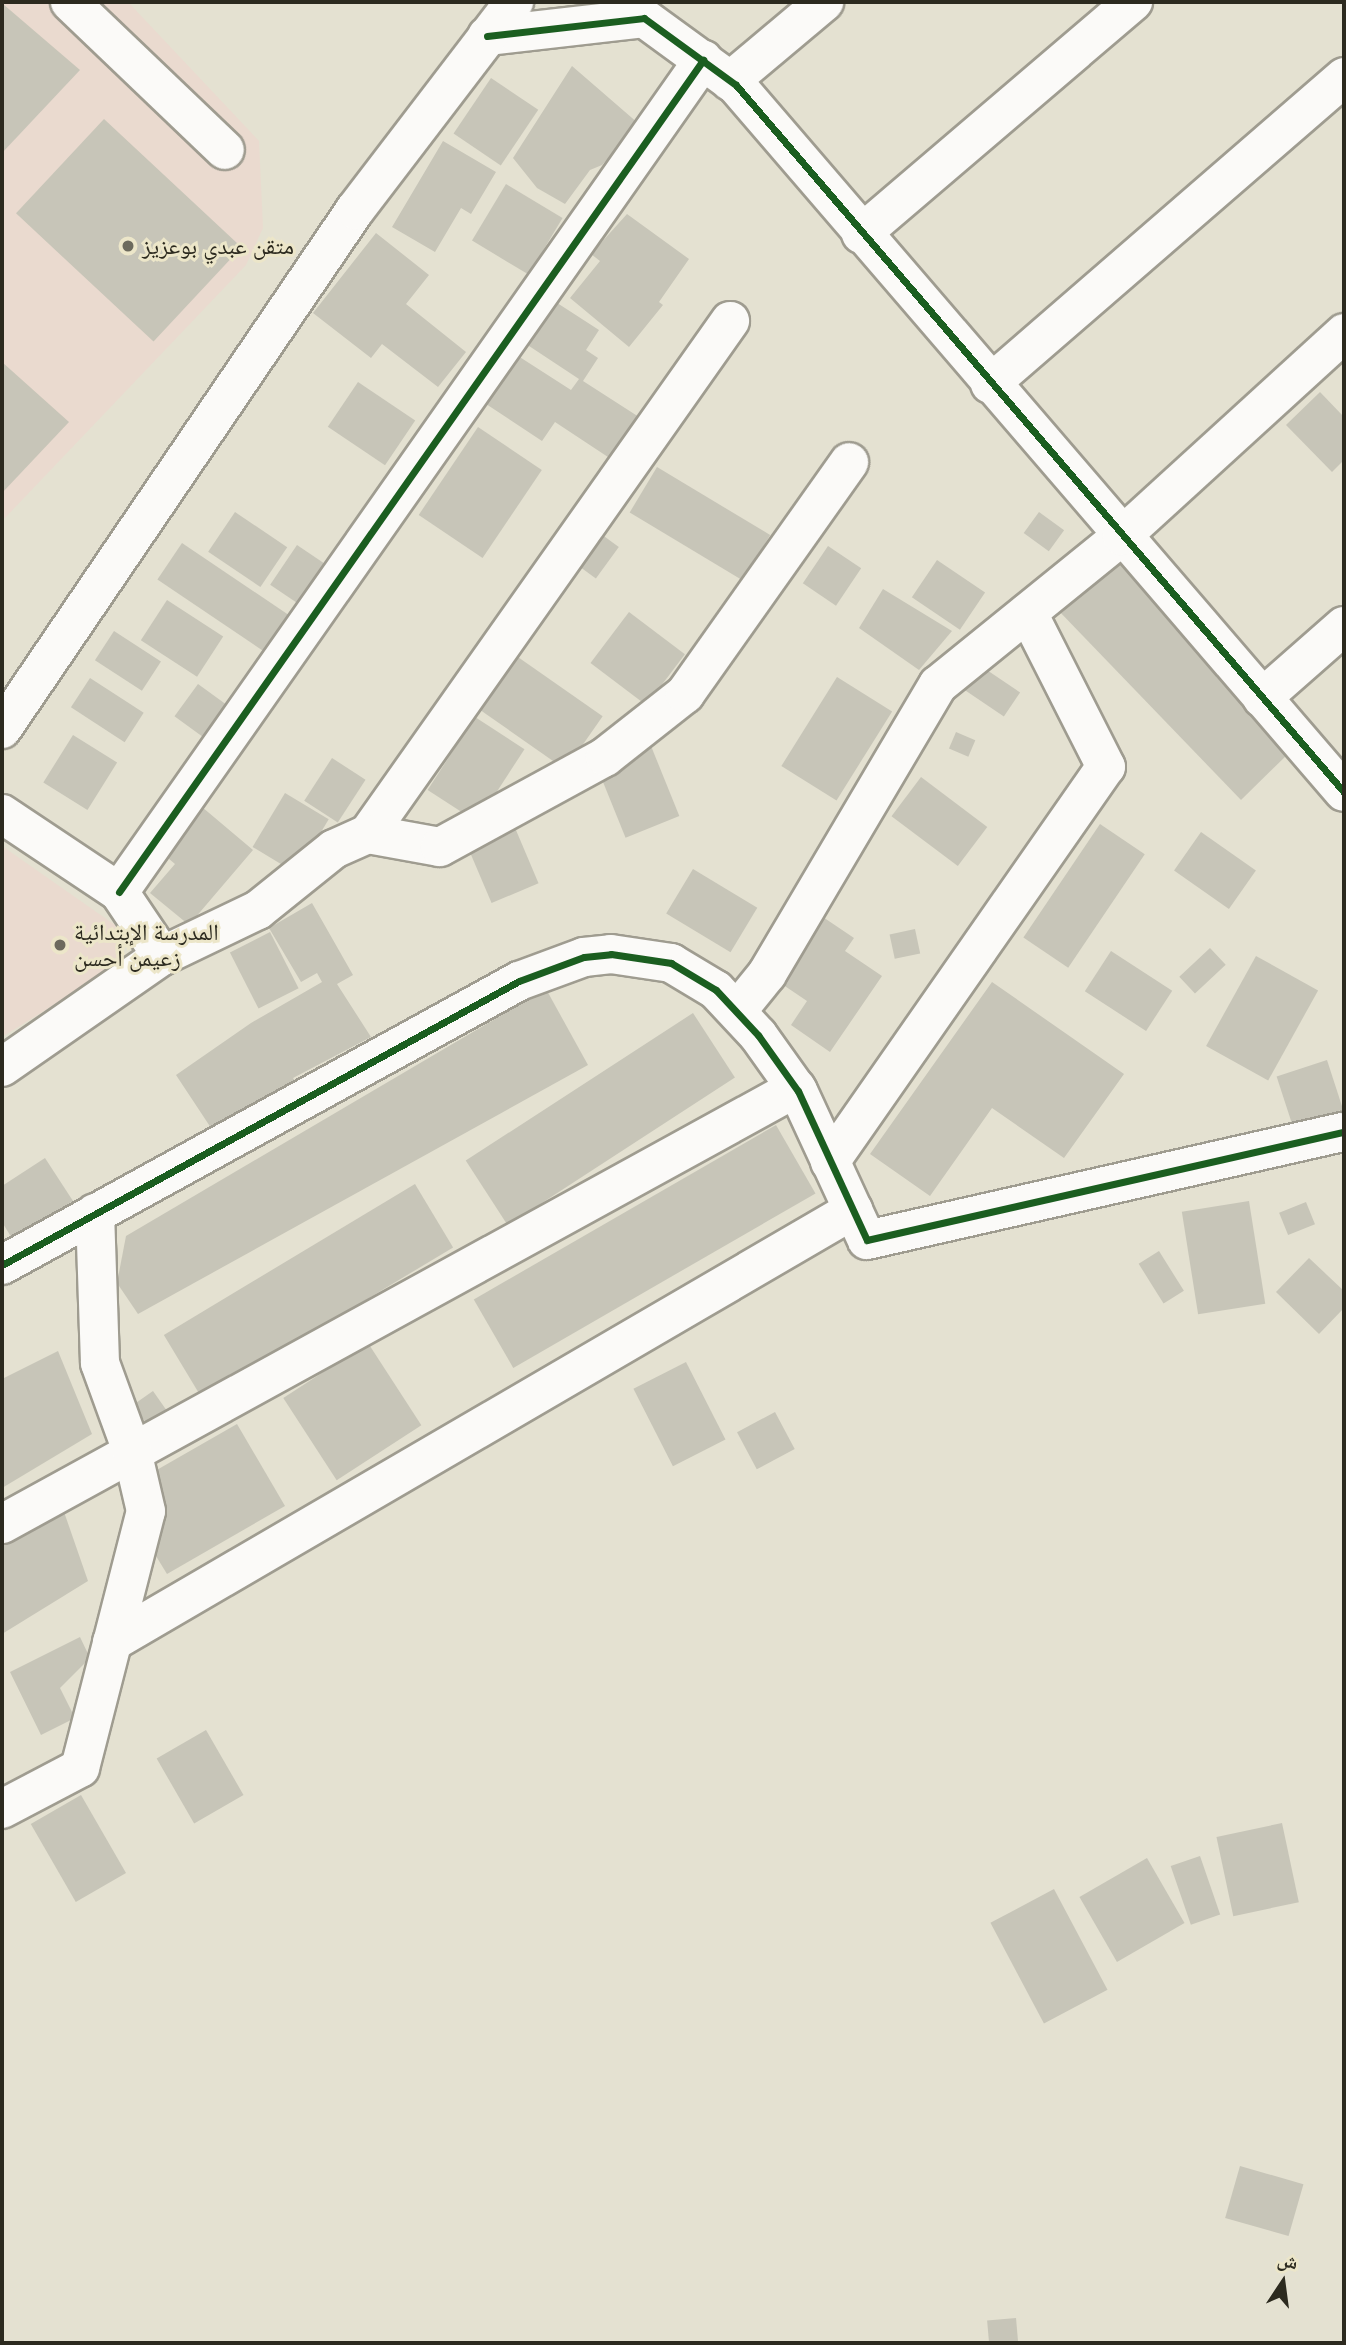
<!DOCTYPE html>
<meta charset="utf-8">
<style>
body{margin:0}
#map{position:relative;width:1346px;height:2345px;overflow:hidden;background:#e4e1d1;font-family:"Fira Sans","Noto Naskh Arabic",sans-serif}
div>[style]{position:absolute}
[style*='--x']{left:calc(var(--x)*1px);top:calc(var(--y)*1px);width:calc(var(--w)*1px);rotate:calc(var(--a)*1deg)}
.education>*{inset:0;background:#eadacf}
.building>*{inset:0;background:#c7c5b8;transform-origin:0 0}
.roads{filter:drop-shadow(2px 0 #9f9c90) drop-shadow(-2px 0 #9f9c90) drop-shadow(0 2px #9f9c90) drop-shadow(0 -2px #9f9c90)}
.minor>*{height:38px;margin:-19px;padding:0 19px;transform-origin:19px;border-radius:19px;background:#fbfaf8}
.cycleway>*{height:7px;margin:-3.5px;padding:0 3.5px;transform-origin:3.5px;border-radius:3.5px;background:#1b5e20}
.dots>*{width:19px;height:19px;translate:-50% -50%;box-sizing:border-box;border:4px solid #ece6c9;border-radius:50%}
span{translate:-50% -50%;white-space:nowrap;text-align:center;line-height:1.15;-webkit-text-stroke:6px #ece6c9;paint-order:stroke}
.poi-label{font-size:23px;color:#2c2a1f}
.left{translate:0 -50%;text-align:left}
.frame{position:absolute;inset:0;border:4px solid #2c2a1f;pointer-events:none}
.north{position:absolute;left:1248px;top:2247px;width:70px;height:70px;-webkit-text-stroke:5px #ece6c9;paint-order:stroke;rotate:13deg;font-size:19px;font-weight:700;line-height:28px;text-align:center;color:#2c2a1f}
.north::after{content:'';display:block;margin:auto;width:24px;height:32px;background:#2c2a1f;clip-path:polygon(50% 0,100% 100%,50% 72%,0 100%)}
</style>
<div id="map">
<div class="education">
<i style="clip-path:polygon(2px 2px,128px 2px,259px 141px,263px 228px,246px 265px,2px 521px)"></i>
<i style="clip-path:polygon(2px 846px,115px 925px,120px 964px,2px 1037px)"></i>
</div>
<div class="building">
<i style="clip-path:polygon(3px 4px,80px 70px,2px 153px,2px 6px)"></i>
<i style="clip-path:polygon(572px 66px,639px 124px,602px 165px,590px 170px,565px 204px,537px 188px,513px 158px)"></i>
<i style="left:491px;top:78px;width:57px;height:67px;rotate:34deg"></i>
<i style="left:104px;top:119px;width:188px;height:129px;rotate:43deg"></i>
<i style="clip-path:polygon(443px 141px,496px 172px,471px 214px,461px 208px,435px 252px,392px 227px)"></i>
<i style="left:506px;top:184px;width:66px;height:66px;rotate:31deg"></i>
<i style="clip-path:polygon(627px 214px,689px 259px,659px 302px,663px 305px,629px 347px,570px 298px,600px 261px,591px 254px)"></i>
<i style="clip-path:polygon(376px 233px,429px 275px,406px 304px,466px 352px,438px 387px,382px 344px,371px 358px,313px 313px)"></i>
<i style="clip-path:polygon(551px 299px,599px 330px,586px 350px,598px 358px,583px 381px,639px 417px,611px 459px,555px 422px,542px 441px,483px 402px,515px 354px,571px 390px,579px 379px,523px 342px)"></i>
<i style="clip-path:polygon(2px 362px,69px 422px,2px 493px)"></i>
<i style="left:358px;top:382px;width:69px;height:54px;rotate:34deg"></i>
<i style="clip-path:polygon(1320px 392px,1344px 417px,1344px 460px,1332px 472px,1286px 425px)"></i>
<i style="left:478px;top:427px;width:77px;height:106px;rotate:34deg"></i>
<i style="left:657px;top:467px;width:132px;height:53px;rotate:31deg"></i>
<i style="left:235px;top:512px;width:63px;height:48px;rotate:34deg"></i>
<i style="left:1039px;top:512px;width:31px;height:26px;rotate:36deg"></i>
<i style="left:601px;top:534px;width:22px;height:39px;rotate:36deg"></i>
<i style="left:182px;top:543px;width:139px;height:44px;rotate:34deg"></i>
<i style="left:297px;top:545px;width:42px;height:48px;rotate:34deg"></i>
<i style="left:828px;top:546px;width:40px;height:45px;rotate:34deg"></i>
<i style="clip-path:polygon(1119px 554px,1292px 750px,1241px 800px,1057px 609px)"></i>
<i style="left:937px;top:560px;width:58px;height:45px;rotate:34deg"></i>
<i style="clip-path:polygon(883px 589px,952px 631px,919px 670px,859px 628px)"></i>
<i style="left:167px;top:600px;width:67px;height:48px;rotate:33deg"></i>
<i style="left:629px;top:612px;width:70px;height:64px;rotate:37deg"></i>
<i style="left:114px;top:631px;width:56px;height:35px;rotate:33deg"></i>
<i style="left:515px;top:655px;width:107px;height:65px;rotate:35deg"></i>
<i style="left:972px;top:660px;width:58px;height:29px;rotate:34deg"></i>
<i style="left:837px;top:677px;width:65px;height:105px;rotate:32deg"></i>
<i style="left:90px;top:678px;width:64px;height:35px;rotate:33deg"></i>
<i style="left:198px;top:684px;width:48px;height:40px;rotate:36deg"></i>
<i style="left:475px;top:717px;width:59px;height:87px;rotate:33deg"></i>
<i style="left:956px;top:732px;width:21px;height:18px;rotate:23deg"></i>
<i style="left:73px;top:735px;width:52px;height:56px;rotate:32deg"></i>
<i style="left:649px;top:741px;width:81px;height:58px;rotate:68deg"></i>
<i style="left:332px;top:758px;width:40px;height:51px;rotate:33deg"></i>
<i style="left:921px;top:777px;width:83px;height:49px;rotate:37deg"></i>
<i style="left:285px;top:793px;width:51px;height:63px;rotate:31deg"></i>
<i style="clip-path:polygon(202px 807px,253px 850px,189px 925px,150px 893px,175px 864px,162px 853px)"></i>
<i style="left:510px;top:816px;width:73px;height:51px;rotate:67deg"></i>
<i style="left:1100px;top:824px;width:54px;height:137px;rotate:34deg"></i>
<i style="left:1201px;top:832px;width:67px;height:47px;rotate:35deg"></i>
<i style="left:693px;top:869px;width:75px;height:52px;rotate:31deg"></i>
<i style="clip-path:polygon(312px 903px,353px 975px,337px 984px,371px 1037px,293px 1078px,297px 1084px,217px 1137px,176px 1075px,251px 1023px,322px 982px,317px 973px,301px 982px,269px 928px)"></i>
<i style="clip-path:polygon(811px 909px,854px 938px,845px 951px,882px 976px,830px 1052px,791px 1025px,807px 1001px,767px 974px)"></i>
<i style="left:915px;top:929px;width:25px;height:26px;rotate:78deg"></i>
<i style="left:270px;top:932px;width:63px;height:45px;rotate:63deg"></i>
<i style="left:1210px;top:948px;width:23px;height:42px;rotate:47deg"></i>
<i style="left:1111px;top:951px;width:73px;height:48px;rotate:33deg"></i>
<i style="left:1256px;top:956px;width:71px;height:103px;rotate:29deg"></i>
<i style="clip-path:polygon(992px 982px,1124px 1074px,1064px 1158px,992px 1108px,930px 1196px,870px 1154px)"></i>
<i style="clip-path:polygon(546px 989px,588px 1065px,138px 1314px,117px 1283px,126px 1236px)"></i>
<i style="left:693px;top:1013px;width:77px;height:271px;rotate:57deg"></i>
<i style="left:1327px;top:1060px;width:52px;height:53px;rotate:72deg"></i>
<i style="left:776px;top:1125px;width:79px;height:349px;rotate:60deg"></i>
<i style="clip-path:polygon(45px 1158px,73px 1201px,13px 1240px,2px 1222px,2px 1186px)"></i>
<i style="left:415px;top:1184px;width:74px;height:293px;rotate:59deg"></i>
<i style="left:1249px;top:1201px;width:104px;height:68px;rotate:81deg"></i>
<i style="left:1306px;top:1202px;width:24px;height:29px;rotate:68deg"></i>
<i style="left:1159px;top:1251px;width:47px;height:24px;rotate:58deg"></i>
<i style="clip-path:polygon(1309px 1258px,1344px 1291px,1344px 1308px,1319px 1334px,1276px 1292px)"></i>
<i style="left:368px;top:1343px;width:98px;height:101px;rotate:57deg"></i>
<i style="clip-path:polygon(58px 1351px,92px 1434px,2px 1488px,2px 1379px)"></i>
<i style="left:686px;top:1362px;width:87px;height:59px;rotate:63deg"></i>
<i style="left:153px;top:1391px;width:29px;height:24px;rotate:55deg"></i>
<i style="left:775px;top:1412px;width:42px;height:43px;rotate:62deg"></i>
<i style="clip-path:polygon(237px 1424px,285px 1506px,167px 1574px,148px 1543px,141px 1479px)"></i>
<i style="clip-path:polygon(63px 1509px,88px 1581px,2px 1634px,2px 1546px)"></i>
<i style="clip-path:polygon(80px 1637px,90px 1658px,60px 1688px,75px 1718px,41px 1735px,10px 1672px)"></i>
<i style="left:206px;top:1730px;width:75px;height:57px;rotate:60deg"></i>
<i style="left:81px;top:1795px;width:90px;height:58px;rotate:60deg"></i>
<i style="left:1282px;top:1823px;width:81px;height:67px;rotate:78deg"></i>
<i style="left:1200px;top:1856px;width:62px;height:31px;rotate:71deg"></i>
<i style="left:1147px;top:1858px;width:75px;height:78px;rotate:60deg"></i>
<i style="left:1054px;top:1889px;width:114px;height:72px;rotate:62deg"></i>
<i style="left:1240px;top:2166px;width:66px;height:54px;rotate:16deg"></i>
<i style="left:1016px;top:2318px;width:25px;height:29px;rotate:85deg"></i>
</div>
<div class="roads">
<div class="minor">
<i style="--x:70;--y:2;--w:214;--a:43.7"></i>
<i style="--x:487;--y:36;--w:158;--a:-6.5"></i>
<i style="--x:644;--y:18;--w:114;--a:36.1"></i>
<i style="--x:736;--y:85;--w:932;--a:49.31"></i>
<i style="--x:730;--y:81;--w:123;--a:-40"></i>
<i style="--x:861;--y:234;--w:358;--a:-40.5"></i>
<i style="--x:990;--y:384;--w:469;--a:-40.9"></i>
<i style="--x:1262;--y:698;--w:109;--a:-41.3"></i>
<i style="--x:2;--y:729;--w:628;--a:-55.78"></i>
<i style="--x:355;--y:210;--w:262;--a:-52.6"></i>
<i style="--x:2;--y:814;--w:141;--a:33.7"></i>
<i style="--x:119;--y:892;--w:77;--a:56.1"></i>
<i style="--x:368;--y:834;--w:628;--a:-54.79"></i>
<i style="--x:119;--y:892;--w:1017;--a:-54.93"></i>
<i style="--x:737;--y:1011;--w:48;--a:-51"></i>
<i style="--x:767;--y:974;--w:336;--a:-59.4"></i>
<i style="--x:938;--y:685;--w:237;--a:-39"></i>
<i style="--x:1122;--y:536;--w:301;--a:-42.4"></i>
<i style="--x:2;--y:1067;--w:195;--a:-34.8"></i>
<i style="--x:162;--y:956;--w:106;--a:-25.6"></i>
<i style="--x:258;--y:910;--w:97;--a:-38.8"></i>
<i style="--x:334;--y:849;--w:37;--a:-24"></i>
<i style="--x:368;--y:834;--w:73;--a:10.2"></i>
<i style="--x:440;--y:847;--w:188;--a:-28.6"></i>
<i style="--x:605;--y:757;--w:102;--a:-38.2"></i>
<i style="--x:685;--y:694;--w:284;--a:-54.7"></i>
<i style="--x:830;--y:1162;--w:482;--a:-55.1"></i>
<i style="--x:1106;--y:767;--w:173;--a:-116.9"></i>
<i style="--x:2;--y:1265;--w:590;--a:-28.78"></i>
<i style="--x:519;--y:981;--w:69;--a:-20.3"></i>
<i style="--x:584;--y:957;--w:27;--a:-6"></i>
<i style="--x:611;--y:954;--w:61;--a:8.5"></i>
<i style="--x:671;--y:963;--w:52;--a:31"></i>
<i style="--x:716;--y:990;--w:62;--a:47"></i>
<i style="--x:758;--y:1035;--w:69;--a:54.5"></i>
<i style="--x:798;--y:1091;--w:164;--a:65.2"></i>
<i style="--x:867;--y:1240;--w:489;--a:-12.8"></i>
<i style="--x:2;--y:1524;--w:906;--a:-28.77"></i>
<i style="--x:112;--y:1642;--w:858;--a:-30.24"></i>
<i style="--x:2;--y:1809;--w:88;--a:-27.7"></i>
<i style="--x:80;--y:1768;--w:265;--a:-75.6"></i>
<i style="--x:146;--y:1511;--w:62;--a:-103.1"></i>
<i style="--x:132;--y:1451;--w:94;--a:-110"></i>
<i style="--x:100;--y:1363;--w:150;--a:-91.9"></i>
</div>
</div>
<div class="cycleway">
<i style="--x:487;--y:36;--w:158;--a:-6.5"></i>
<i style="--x:644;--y:18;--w:114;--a:36.1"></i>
<i style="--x:736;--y:85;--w:932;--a:49.31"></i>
<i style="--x:119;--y:892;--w:1017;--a:-54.93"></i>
<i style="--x:2;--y:1265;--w:590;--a:-28.78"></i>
<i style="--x:519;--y:981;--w:69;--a:-20.3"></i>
<i style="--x:584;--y:957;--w:27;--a:-6"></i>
<i style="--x:611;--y:954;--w:61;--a:8.5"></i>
<i style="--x:671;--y:963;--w:52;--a:31"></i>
<i style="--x:716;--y:990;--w:62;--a:47"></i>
<i style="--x:758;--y:1035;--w:69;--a:54.5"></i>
<i style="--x:798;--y:1091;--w:164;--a:65.2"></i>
<i style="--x:867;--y:1240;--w:489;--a:-12.8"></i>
</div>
<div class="dots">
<i style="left:128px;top:246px;background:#6c6a5d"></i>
<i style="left:60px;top:945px;background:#6c6a5d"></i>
</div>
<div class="poi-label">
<span class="left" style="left:142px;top:246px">متقن عبدي بوعزيز</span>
<span class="left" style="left:74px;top:945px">المدرسة الإبتدائية<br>زعيمن أحسن</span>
</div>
<div class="frame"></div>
<div class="north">ش</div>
</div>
